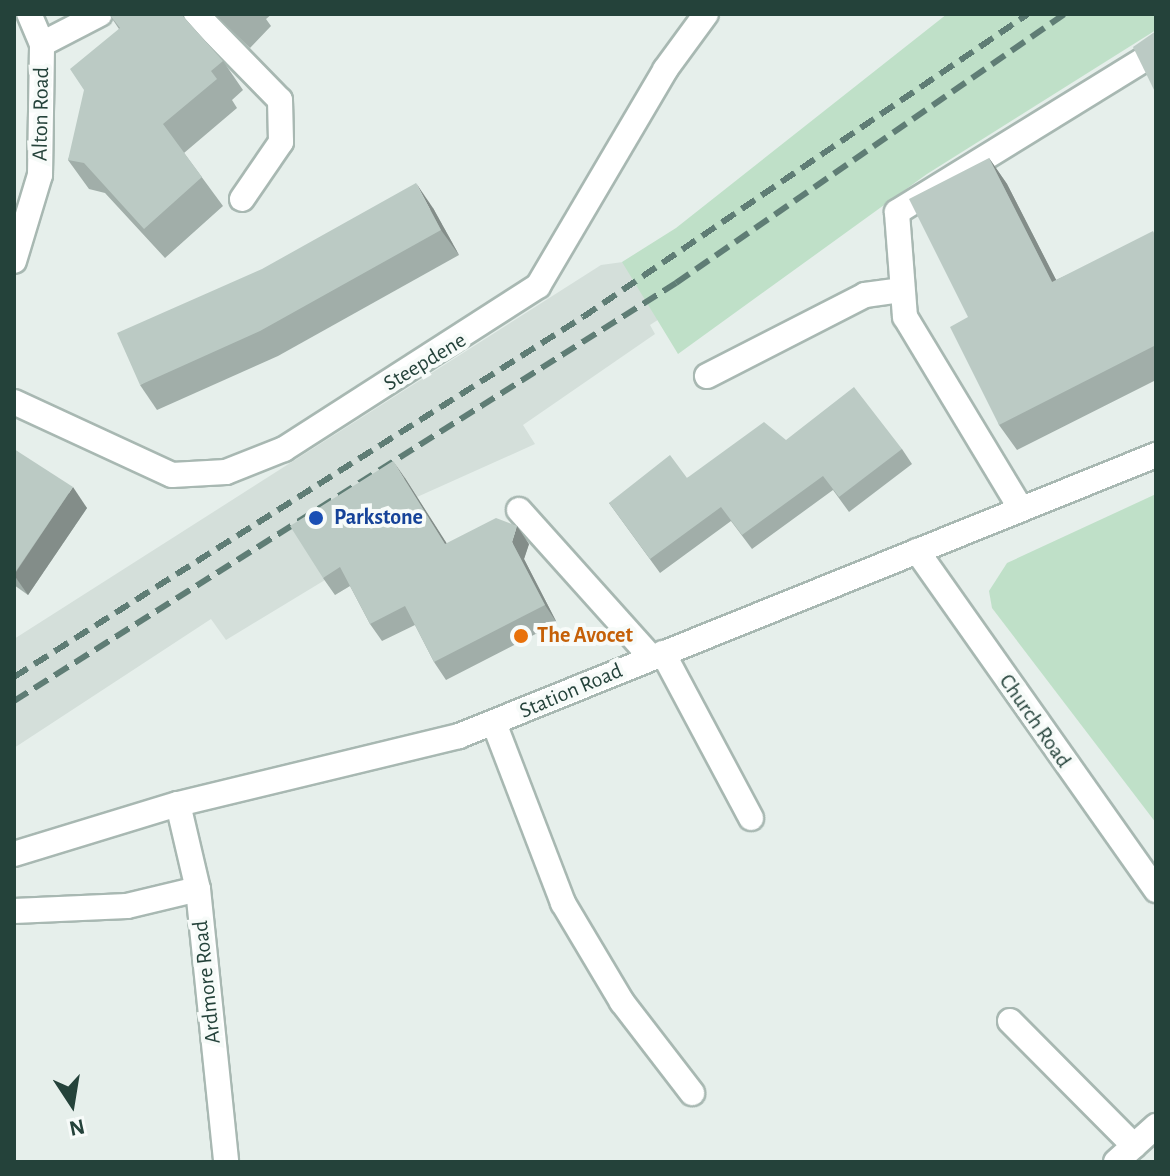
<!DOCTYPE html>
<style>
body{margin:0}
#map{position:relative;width:1170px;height:1176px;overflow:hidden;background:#e6efeb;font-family:"Alegreya Sans",sans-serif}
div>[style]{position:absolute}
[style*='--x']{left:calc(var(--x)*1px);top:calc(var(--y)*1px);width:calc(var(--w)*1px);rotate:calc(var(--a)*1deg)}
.built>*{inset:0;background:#d4dfda}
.green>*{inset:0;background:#bfe0c8}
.roads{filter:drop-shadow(2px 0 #a8b8b2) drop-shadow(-2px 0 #a8b8b2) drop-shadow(0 2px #a8b8b2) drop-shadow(0 -2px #a8b8b2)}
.minor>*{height:24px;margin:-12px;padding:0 12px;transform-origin:12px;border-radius:12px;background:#fff}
.rail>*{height:6px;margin-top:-3px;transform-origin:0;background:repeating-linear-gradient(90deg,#5f7d75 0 16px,transparent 0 24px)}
.wall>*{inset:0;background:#a1aea9}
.shaded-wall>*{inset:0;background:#838d89}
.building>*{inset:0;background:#bbcac4}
.dots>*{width:22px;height:22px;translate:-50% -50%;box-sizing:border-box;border:4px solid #f7fbf9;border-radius:50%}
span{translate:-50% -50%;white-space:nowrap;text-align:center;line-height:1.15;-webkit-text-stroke:8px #f7fbf9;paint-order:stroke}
.street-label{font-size:22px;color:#24423a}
.transit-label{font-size:22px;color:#164399;font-weight:700}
.left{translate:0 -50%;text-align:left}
.food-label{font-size:22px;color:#c56008;font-weight:700}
.frame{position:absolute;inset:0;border:16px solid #24423a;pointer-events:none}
.north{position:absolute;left:32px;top:1064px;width:80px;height:80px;-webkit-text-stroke:6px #f7fbf9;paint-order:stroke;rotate:168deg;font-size:22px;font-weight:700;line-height:32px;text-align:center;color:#24423a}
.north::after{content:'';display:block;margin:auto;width:28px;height:36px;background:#24423a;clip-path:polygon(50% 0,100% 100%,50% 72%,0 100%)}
</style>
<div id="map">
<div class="built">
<i style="clip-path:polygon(781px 163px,841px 200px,650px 325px,655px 334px,523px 425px,535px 444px,417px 497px,376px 570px,335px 595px,325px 580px,226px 640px,211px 619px,14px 748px,14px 639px,601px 265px,623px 262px)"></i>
</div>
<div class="green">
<i style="clip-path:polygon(947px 14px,1156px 14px,1156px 30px,927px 174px,678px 354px,622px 262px,676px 228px)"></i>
<i style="clip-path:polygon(1156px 494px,1156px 823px,992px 608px,989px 591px,1007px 563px)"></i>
</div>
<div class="roads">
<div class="minor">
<i style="--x:196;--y:14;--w:120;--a:45.7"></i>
<i style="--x:280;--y:100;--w:42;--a:88.6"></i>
<i style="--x:281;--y:142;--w:69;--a:124.4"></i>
<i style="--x:42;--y:44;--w:65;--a:-27.3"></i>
<i style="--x:14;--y:261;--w:90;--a:-73.2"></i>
<i style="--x:40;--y:175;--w:131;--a:-89.1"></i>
<i style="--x:42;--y:44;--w:33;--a:-113"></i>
<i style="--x:707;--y:376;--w:178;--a:-27.1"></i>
<i style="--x:865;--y:295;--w:34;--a:-8"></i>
<i style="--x:14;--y:402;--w:174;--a:24.8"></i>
<i style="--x:172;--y:475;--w:54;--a:-3.2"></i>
<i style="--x:226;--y:472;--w:62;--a:-21.6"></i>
<i style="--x:284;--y:449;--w:302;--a:-32.7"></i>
<i style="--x:538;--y:286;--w:251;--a:-59.5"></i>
<i style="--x:665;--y:70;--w:69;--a:-53.8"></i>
<i style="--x:1021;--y:509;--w:224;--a:-121.1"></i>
<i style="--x:905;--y:317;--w:105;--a:-94.4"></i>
<i style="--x:897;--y:212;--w:304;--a:-31.7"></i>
<i style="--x:519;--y:510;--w:198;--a:48.1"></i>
<i style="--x:917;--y:551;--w:415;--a:54.8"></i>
<i style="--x:663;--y:653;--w:187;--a:61.9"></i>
<i style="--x:494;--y:723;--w:193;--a:69"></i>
<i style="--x:563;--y:903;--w:115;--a:59.2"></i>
<i style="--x:622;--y:1002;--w:115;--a:52.4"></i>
<i style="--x:178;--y:804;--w:87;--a:76.8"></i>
<i style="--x:198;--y:889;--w:274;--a:84.1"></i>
<i style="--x:14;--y:854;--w:171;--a:-17"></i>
<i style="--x:178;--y:804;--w:289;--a:-13.6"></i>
<i style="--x:459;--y:736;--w:752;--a:-21.96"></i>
<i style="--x:14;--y:911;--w:113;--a:-2.5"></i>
<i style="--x:127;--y:906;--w:73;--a:-13.5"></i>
<i style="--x:1010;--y:1021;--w:176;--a:45.2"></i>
<i style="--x:1116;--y:1162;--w:54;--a:-42"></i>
</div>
</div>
<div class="rail">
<i style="--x:14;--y:677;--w:673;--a:-32.32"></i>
<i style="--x:583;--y:317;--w:538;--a:-34.25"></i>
<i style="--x:14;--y:701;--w:783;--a:-32.27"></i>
<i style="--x:676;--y:283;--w:473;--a:-34.7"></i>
</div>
<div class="wall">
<i style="clip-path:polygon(109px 14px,183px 16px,223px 61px,243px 90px,232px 100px,237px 108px,184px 153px,223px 206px,165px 258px,105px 193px,89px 189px,68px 160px,119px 29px)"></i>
<i style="clip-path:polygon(215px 14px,272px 14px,266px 19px,271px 26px,250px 48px)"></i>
<i style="clip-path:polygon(989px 158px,1007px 184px,1056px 280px,1156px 235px,1156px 380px,1017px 450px,999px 425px,968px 317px)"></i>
<i style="clip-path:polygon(433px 208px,459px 255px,278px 356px,157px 410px,140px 385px)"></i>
<i style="clip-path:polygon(786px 440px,902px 449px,912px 464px,849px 512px,833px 490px,752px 549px,731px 521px,660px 573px,609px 503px,687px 478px)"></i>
<i style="clip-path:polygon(14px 449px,87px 508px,28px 595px,14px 585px)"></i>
<i style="clip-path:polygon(405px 478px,446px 543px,529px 544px,524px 559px,557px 623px,446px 680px,434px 662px,415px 625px,382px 641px,370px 624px,350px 586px,335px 595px,323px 578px)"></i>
</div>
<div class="shaded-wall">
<i style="clip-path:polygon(989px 158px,1007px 184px,1070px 307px,1052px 282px)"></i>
<i style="clip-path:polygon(416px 183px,433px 208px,459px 255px,441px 230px)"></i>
<i style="clip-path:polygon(393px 461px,405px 478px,458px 561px,445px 544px)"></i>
<i style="clip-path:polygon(73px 487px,87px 508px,28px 595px,14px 575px)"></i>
<i style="clip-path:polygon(517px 526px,529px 544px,524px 559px,557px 623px,545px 605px,512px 542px)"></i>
</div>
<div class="building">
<i style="clip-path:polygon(109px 14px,181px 14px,223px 61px,211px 71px,217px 79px,163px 124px,202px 177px,144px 229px,84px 163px,68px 160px,84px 90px,70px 69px,120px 28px)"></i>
<i style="clip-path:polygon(1156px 31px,1156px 94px,1133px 47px)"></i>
<i style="clip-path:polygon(989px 158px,1052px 282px,1153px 231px,1156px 237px,1156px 345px,999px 425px,950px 327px,968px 317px,909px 199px)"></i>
<i style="clip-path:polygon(416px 183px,441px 230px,260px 331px,140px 385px,117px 333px,262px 269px)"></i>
<i style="clip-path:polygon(854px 387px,902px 449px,839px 497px,823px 476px,742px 535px,721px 507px,650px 559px,609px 503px,670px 455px,687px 478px,764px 422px,786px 440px)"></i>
<i style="clip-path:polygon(14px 449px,73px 487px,14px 574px)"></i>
<i style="clip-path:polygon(393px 461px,445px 544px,496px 518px,517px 526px,512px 542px,545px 605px,434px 662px,405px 606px,370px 624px,340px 567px,323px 578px,290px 526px)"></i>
</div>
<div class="dots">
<i style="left:316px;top:518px;background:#1a4fb4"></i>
<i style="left:521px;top:636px;background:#e8710a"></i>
</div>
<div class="street-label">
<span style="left:41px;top:114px;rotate:-89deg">Alton Road</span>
<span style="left:425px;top:362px;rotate:-31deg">Steepdene</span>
<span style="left:571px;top:691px;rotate:-23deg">Station Road</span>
<span style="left:1035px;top:721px;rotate:55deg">Church Road</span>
<span style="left:207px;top:982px;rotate:-96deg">Ardmore Road</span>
</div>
<div class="transit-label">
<span class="left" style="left:334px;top:518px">Parkstone</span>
</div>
<div class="food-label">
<span class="left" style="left:537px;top:636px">The Avocet</span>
</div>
<div class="frame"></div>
<div class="north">N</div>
</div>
